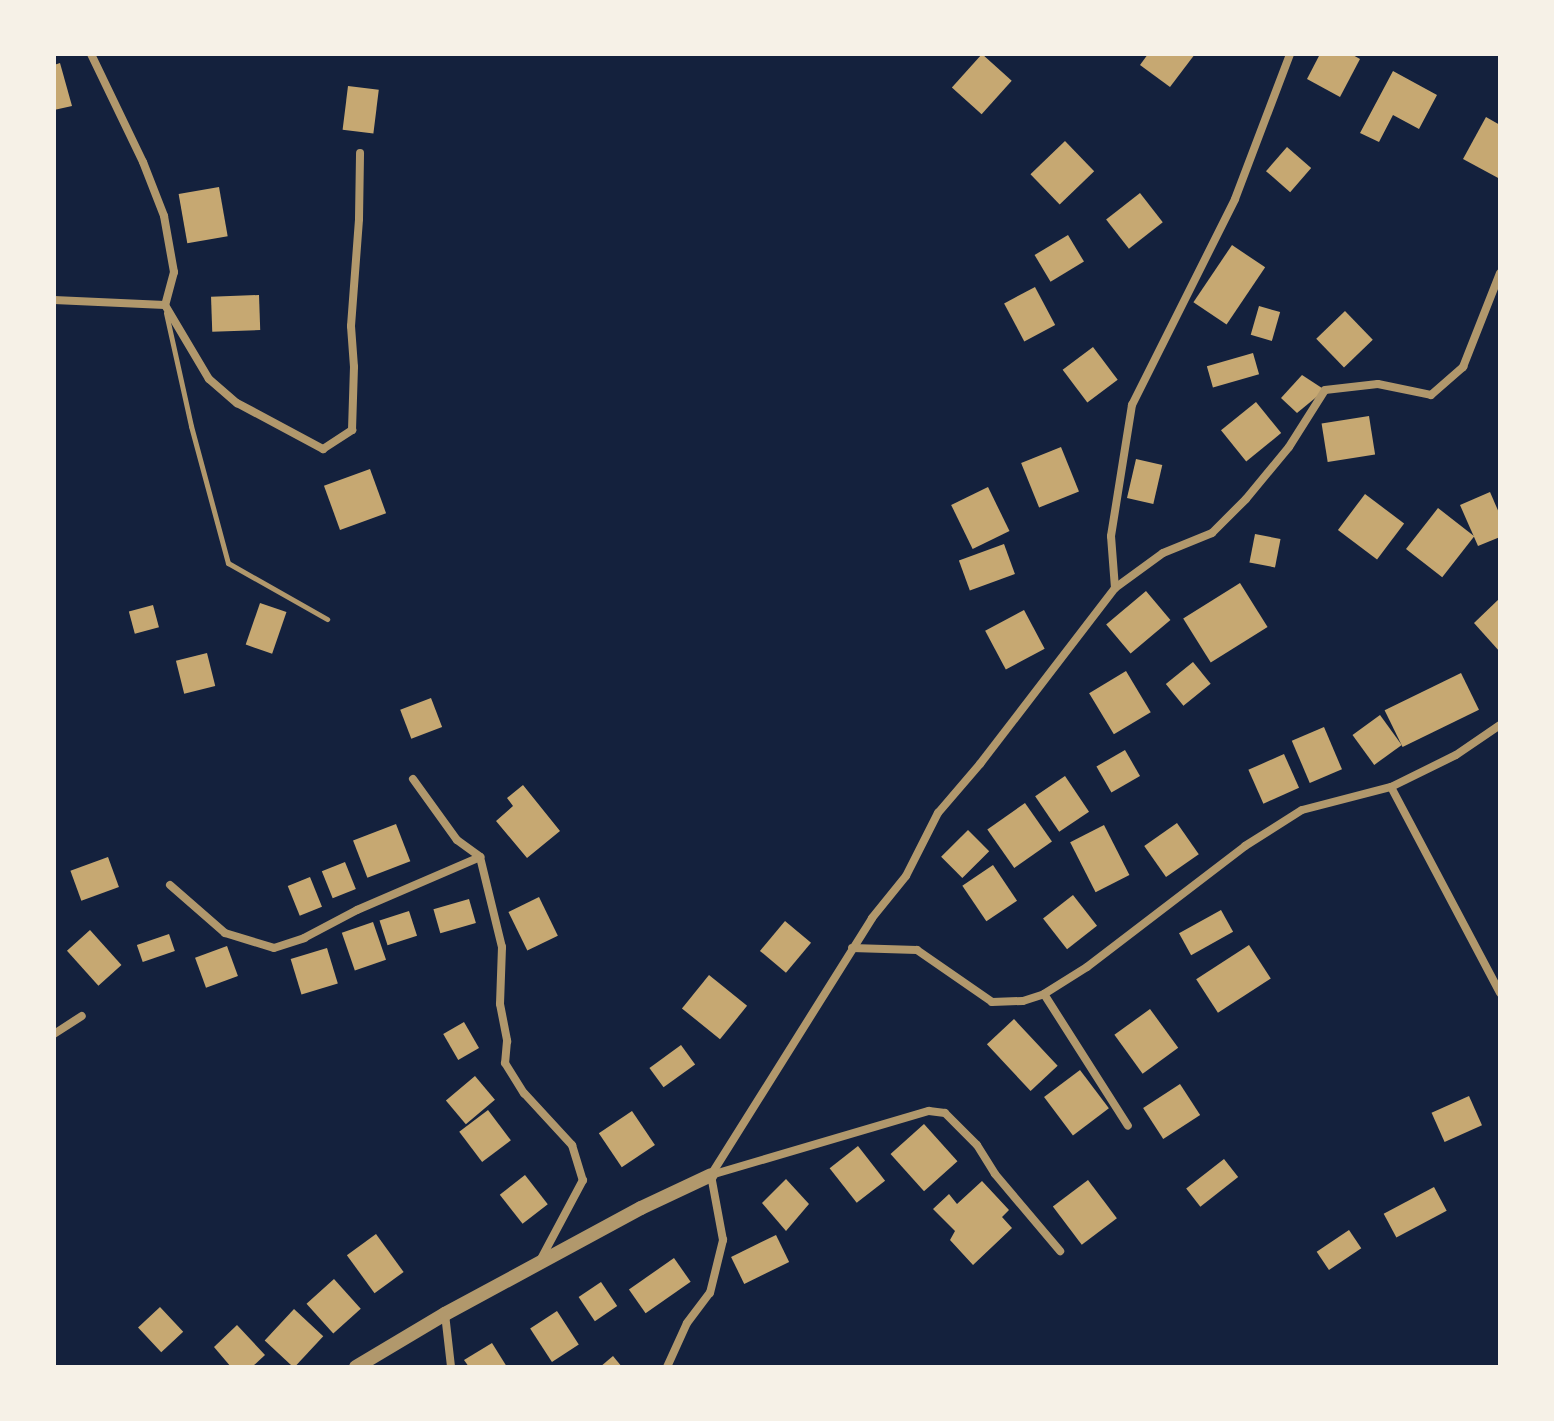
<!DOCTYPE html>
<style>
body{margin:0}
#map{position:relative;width:1554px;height:1421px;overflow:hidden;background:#14213d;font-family:Manrope,sans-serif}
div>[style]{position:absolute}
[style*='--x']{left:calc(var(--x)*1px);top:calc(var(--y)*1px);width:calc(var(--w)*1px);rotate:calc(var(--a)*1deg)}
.building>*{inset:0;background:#c6a872;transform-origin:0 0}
.service>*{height:5px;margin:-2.5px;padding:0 2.5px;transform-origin:2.5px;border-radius:2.5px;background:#b1986c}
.minor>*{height:8px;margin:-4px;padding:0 4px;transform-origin:4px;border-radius:4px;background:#b1986c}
.tertiary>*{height:14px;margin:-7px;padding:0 7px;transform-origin:7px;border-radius:7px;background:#b1986c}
span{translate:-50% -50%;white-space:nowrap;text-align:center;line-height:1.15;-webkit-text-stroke:8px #f6f1e7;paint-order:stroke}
.frame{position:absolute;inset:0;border:56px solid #f6f1e7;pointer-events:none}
</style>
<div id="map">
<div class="building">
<i style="left:982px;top:54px;width:40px;height:45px;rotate:42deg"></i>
<i style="clip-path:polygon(1148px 54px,1195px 54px,1170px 87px,1140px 65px)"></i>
<i style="clip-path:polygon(1320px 54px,1351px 54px,1360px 59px,1340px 97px,1307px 79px)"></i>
<i style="clip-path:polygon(60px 63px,72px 106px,54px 110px,54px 65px)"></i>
<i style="clip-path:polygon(1393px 71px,1437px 95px,1419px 129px,1393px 115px,1379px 142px,1360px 133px)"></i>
<i style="left:348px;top:86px;width:31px;height:44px;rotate:7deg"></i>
<i style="clip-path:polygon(1486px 117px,1500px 125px,1500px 179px,1463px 159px)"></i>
<i style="left:1065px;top:141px;width:42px;height:48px;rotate:46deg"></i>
<i style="left:1287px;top:147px;width:32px;height:32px;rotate:41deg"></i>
<i style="left:219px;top:187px;width:50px;height:41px;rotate:80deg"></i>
<i style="left:1140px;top:193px;width:37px;height:43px;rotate:52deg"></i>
<i style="left:1068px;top:235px;width:31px;height:39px;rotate:59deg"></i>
<i style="left:1232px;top:245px;width:40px;height:69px;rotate:34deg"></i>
<i style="left:1035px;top:287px;width:43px;height:35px;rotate:62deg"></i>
<i style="left:259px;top:295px;width:35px;height:48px;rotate:88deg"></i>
<i style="left:1259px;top:306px;width:22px;height:30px;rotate:16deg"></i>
<i style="left:1345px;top:311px;width:40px;height:40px;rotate:46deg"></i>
<i style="left:1093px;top:347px;width:41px;height:38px;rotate:53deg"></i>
<i style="left:1253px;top:353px;width:22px;height:48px;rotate:74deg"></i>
<i style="clip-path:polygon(1302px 375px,1325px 390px,1297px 413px,1281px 398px)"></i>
<i style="left:1256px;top:402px;width:40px;height:45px;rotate:51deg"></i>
<i style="left:1369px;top:416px;width:39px;height:48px;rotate:81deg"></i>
<i style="left:1061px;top:447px;width:48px;height:43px;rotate:68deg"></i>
<i style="left:1136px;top:459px;width:27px;height:40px;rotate:13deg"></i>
<i style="left:370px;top:469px;width:47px;height:49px;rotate:70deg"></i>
<i style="left:988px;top:487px;width:49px;height:41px;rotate:64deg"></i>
<i style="clip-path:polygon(1490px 492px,1500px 515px,1500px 537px,1478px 546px,1460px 505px)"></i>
<i style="left:1365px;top:494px;width:49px;height:45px;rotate:37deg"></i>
<i style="left:1438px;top:508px;width:46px;height:52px;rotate:38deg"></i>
<i style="left:1255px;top:534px;width:26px;height:29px;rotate:11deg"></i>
<i style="left:1004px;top:544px;width:32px;height:48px;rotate:70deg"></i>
<i style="left:1240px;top:583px;width:52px;height:67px;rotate:58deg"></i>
<i style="left:1146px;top:591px;width:38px;height:52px;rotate:50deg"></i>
<i style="clip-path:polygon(1500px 598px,1500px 652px,1474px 623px)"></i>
<i style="left:260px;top:603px;width:28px;height:44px;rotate:19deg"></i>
<i style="left:153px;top:605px;width:23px;height:25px;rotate:75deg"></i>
<i style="left:1024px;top:610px;width:44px;height:44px;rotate:62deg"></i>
<i style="left:207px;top:653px;width:34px;height:32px;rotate:76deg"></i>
<i style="left:1193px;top:662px;width:28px;height:35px;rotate:51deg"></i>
<i style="left:1126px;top:671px;width:48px;height:43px;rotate:59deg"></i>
<i style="left:1461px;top:673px;width:41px;height:85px;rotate:64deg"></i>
<i style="left:431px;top:698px;width:31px;height:33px;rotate:69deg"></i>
<i style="left:1380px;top:715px;width:37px;height:34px;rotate:54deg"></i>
<i style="left:1324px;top:727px;width:46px;height:35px;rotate:67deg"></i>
<i style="left:1125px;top:750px;width:30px;height:33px;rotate:60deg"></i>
<i style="left:1284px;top:754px;width:37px;height:39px;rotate:66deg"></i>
<i style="left:1065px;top:776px;width:43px;height:36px;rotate:56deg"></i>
<i style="clip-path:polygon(523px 785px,560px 831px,527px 858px,496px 821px,513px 806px,507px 798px)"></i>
<i style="left:1025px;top:803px;width:47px;height:46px;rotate:55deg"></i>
<i style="left:1177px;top:823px;width:38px;height:40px;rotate:55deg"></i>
<i style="left:396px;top:824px;width:40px;height:46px;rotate:69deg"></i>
<i style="left:1104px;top:825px;width:56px;height:38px;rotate:63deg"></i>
<i style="left:968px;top:830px;width:30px;height:38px;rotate:45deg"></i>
<i style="left:108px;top:857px;width:32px;height:40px;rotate:70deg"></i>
<i style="left:345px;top:862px;width:29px;height:25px;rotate:68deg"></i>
<i style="left:993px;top:865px;width:43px;height:37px;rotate:56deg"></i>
<i style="left:310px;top:877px;width:32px;height:24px;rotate:68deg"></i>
<i style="left:1073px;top:895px;width:39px;height:38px;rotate:52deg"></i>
<i style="left:539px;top:897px;width:43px;height:34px;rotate:64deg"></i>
<i style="left:469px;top:899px;width:25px;height:37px;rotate:74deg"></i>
<i style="left:1221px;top:910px;width:25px;height:48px;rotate:61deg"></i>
<i style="left:409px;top:911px;width:26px;height:31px;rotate:72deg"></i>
<i style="left:785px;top:921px;width:34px;height:39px;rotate:40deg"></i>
<i style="left:373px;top:922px;width:40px;height:33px;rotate:71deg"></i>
<i style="left:90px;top:930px;width:47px;height:31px;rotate:48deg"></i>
<i style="left:169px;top:934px;width:18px;height:34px;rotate:71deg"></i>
<i style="left:1249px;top:945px;width:40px;height:63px;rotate:57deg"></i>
<i style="left:227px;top:946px;width:32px;height:34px;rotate:70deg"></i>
<i style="left:327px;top:948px;width:37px;height:38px;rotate:73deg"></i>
<i style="left:709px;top:975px;width:49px;height:43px;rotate:39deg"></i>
<i style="left:1150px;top:1009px;width:48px;height:44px;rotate:54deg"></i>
<i style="left:1014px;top:1019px;width:64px;height:37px;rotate:47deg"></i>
<i style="left:464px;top:1022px;width:30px;height:24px;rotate:60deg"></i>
<i style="left:681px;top:1045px;width:24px;height:39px;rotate:54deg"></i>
<i style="left:1080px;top:1070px;width:48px;height:45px;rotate:53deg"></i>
<i style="left:475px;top:1076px;width:31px;height:38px;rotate:50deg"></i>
<i style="left:1180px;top:1084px;width:37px;height:44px;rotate:57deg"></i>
<i style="left:1469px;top:1096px;width:32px;height:41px;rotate:66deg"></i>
<i style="left:488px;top:1110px;width:38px;height:36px;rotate:53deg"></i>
<i style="left:632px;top:1111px;width:41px;height:40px;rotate:56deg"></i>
<i style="left:924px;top:1124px;width:50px;height:45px;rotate:48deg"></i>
<i style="left:858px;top:1146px;width:44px;height:36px;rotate:52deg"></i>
<i style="left:1224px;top:1159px;width:23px;height:48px;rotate:52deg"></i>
<i style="left:525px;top:1175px;width:37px;height:32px;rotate:52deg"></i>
<i style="clip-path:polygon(786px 1179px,809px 1204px,786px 1231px,762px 1203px)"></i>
<i style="left:1088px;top:1180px;width:48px;height:44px;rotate:53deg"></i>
<i style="clip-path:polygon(982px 1181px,1009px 1210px,1002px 1217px,1012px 1228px,973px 1265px,950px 1240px,955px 1231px,933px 1209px,949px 1194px,957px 1204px)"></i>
<i style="left:1434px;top:1187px;width:27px;height:57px;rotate:62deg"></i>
<i style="left:1349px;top:1230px;width:22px;height:39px;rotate:56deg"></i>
<i style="left:376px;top:1234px;width:47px;height:36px;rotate:54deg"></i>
<i style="left:776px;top:1235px;width:30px;height:50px;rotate:64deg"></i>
<i style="left:674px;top:1258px;width:29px;height:55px;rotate:55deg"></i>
<i style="left:334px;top:1279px;width:40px;height:37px;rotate:48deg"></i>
<i style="left:601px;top:1282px;width:29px;height:27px;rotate:56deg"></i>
<i style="left:160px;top:1307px;width:34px;height:30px;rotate:47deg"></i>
<i style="left:294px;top:1309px;width:40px;height:43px;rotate:43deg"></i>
<i style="left:557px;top:1311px;width:40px;height:32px;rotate:57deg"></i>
<i style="clip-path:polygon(237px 1325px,265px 1355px,252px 1367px,231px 1367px,214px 1347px)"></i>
<i style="clip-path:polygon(492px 1343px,507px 1367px,469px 1367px,464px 1360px)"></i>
<i style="clip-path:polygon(613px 1356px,622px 1367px,600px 1367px)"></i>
</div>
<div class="service">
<i style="--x:166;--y:313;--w:116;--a:77.5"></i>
<i style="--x:191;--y:426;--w:142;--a:74.9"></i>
<i style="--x:228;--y:563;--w:114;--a:29.5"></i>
</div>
<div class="minor">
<i style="--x:91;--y:54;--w:120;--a:64.3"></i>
<i style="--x:143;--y:162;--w:58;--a:68.7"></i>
<i style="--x:164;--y:216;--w:57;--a:79.9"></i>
<i style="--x:174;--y:272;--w:34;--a:105"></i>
<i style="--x:54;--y:300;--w:111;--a:2.6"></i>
<i style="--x:165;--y:305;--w:86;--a:59.3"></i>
<i style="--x:209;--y:379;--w:37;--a:41"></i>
<i style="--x:237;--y:403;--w:98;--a:28.1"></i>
<i style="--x:323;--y:449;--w:35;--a:-33"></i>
<i style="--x:352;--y:430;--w:63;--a:-88.2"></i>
<i style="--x:354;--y:367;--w:41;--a:-94.2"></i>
<i style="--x:351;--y:326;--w:107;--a:-85.7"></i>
<i style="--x:359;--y:219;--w:66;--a:-89.1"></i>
<i style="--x:1115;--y:588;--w:59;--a:-36.1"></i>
<i style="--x:1163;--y:553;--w:53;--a:-22.2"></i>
<i style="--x:1212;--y:533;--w:48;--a:-45"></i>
<i style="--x:1246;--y:499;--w:67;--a:-50.4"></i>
<i style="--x:1289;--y:447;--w:67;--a:-57.7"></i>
<i style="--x:1325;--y:390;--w:53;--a:-6.5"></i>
<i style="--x:1378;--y:384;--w:54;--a:11.7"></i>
<i style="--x:1431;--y:395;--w:43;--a:-41.2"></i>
<i style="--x:1463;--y:367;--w:101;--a:-68.5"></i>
<i style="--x:413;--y:779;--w:75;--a:54.2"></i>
<i style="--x:457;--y:840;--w:29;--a:36"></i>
<i style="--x:480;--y:857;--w:93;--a:76.3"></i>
<i style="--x:502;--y:947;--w:57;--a:92"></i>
<i style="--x:500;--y:1004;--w:38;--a:79"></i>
<i style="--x:507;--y:1041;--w:22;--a:95"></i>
<i style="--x:505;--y:1063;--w:36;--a:58"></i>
<i style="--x:524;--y:1093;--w:71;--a:47.3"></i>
<i style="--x:572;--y:1145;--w:37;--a:73"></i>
<i style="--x:583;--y:1180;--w:92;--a:118"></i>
<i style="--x:1391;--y:787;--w:233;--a:62.1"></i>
<i style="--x:170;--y:885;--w:73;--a:41.1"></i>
<i style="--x:225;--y:933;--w:51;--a:17"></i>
<i style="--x:274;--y:948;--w:32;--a:-18"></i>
<i style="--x:304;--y:938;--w:60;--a:-27.8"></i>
<i style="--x:357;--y:910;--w:134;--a:-23.3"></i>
<i style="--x:852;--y:948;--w:65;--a:1.8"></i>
<i style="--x:917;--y:950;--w:91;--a:34.7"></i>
<i style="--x:992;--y:1002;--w:31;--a:-2"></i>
<i style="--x:1023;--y:1001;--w:22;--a:-18"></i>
<i style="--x:1044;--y:994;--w:51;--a:-32.1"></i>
<i style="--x:1087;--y:967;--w:199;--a:-37.4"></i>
<i style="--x:1245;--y:846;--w:67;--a:-32.3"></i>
<i style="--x:1302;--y:810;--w:92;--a:-14.5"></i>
<i style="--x:1391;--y:787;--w:72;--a:-26.2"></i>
<i style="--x:1456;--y:755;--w:53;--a:-34.3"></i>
<i style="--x:1044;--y:994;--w:156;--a:57.5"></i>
<i style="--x:54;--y:1034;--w:33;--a:-33"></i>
<i style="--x:711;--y:1175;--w:227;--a:-16.4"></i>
<i style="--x:929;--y:1111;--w:16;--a:7"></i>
<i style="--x:945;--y:1113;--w:45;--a:45"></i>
<i style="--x:977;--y:1145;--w:34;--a:58"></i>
<i style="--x:995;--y:1174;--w:101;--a:49.8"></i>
<i style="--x:445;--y:1314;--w:53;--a:83.5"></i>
<i style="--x:667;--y:1367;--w:48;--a:-65.6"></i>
<i style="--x:687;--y:1323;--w:38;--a:-53"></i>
<i style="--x:710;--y:1293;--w:55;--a:-76.2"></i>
<i style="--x:723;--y:1240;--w:66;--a:-100.5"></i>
<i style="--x:711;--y:1175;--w:303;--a:-57.9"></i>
<i style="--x:872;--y:918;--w:54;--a:-51"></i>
<i style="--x:906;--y:876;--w:71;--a:-63.1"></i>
<i style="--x:938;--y:813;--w:65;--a:-49.4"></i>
<i style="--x:980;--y:764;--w:222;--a:-52.5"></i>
<i style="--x:1115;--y:588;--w:52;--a:-94.4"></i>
<i style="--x:1111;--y:536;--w:133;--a:-80.9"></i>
<i style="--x:1132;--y:405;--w:230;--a:-63.4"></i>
<i style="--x:1235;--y:199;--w:155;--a:-69.2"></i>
</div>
<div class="tertiary">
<i style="--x:356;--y:1367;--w:104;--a:-30.8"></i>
<i style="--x:445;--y:1314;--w:223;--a:-28.4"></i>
<i style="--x:641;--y:1208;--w:77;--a:-25.2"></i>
</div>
<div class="frame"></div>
</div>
